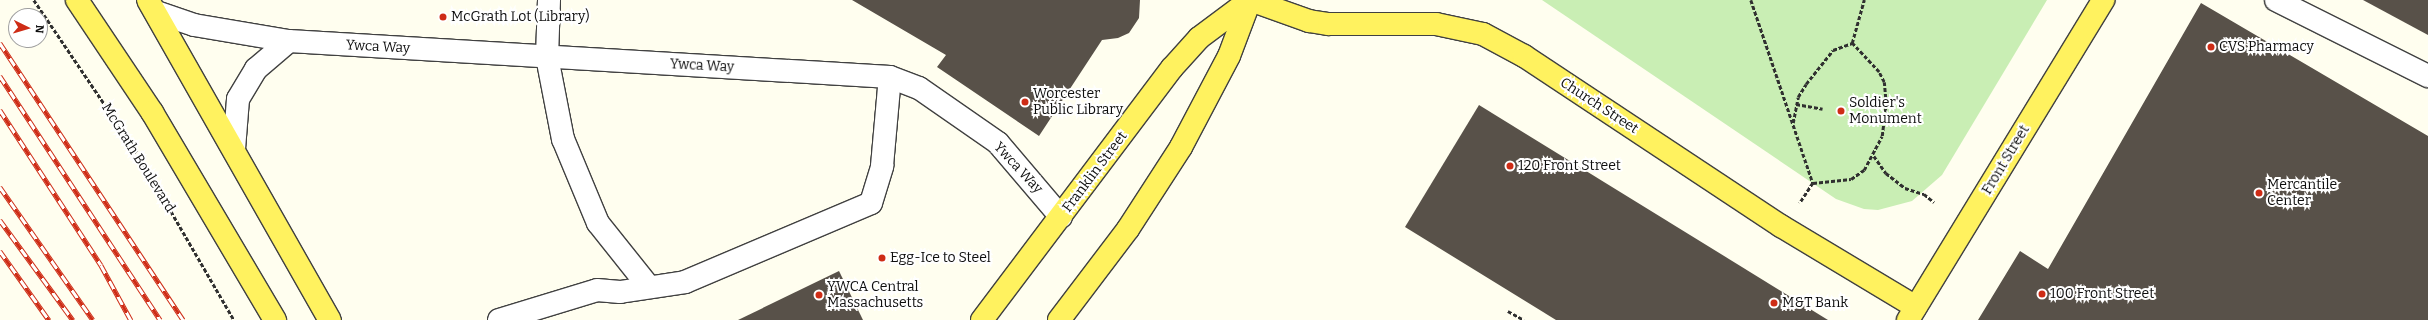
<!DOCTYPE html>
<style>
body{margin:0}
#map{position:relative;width:2428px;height:320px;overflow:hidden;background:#fffeef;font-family:Bitter,serif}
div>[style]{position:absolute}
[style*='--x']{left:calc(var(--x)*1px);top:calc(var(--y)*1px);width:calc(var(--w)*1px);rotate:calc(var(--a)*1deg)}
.green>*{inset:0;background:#c9eeb4}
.building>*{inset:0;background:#585149}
.path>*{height:2.5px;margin-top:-1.25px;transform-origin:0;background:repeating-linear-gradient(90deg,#303030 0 4px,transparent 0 6px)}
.roads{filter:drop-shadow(1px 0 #414141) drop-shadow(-1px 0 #414141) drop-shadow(0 1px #414141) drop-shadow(0 -1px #414141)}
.minor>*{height:22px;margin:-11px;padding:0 11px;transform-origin:11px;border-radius:11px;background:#fff}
.major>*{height:22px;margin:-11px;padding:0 11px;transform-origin:11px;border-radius:11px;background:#fff25f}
.rail>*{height:4.5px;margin-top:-2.25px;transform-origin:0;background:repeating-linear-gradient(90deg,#fff 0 9px,#ce2c16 0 18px);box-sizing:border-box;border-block:1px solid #ce2c16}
.dots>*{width:11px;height:11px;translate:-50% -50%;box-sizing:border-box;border:2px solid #fff;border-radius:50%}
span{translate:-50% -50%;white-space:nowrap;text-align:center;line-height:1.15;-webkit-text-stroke:4px #fff;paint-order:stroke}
.poi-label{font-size:14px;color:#0e0e0e}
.left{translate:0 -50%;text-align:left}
.street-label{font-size:14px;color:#0e0e0e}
.north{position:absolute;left:8px;top:8px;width:40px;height:40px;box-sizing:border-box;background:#fff;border:1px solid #9f9f9f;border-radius:50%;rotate:95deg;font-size:11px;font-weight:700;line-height:16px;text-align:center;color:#0e0e0e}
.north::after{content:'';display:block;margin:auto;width:14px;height:18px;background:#ce2c16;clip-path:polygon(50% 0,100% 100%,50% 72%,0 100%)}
</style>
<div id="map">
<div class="green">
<i style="clip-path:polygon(1542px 0,2047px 0,1942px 175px,1912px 201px,1878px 210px,1864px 209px,1836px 199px)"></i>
</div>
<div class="building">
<i style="clip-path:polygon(852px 0,1140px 0,1139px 18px,1129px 33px,1118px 38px,1102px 40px,1039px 136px,937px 67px,946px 55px)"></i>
<i style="clip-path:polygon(2363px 0,2428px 0,2428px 35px)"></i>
<i style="clip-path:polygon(2201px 3px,2428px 136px,2428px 320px,1978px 320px,2020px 251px,2048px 269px)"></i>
<i style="clip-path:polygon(1479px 105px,1828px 320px,1556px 320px,1405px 227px)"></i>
<i style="clip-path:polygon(839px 271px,863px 320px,738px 320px)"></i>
</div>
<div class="path">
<i style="--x:34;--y:0;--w:180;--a:55.9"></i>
<i style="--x:135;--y:149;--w:198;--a:59.9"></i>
<i style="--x:1751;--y:0;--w:193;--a:71.3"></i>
<i style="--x:1813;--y:183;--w:24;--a:123"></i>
<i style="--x:1796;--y:104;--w:27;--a:10"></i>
<i style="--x:1858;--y:116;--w:26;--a:9"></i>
<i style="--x:1793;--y:123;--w:26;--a:-79"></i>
<i style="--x:1798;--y:97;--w:15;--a:-58"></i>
<i style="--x:1806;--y:84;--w:43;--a:-51.5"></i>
<i style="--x:1833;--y:50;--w:20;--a:-20"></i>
<i style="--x:1874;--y:156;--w:21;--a:55"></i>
<i style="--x:1886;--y:173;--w:24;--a:38"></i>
<i style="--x:1905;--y:188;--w:20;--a:18"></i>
<i style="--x:1924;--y:194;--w:13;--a:39"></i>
<i style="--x:1813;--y:183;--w:38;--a:-6"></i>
<i style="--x:1851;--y:179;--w:16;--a:-35"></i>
<i style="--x:1864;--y:170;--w:38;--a:-62"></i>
<i style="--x:1882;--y:136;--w:32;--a:-83"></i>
<i style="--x:1886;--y:104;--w:22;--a:-95"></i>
<i style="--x:1884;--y:82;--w:11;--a:-117"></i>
<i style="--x:1879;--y:72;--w:40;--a:-133"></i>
<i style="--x:1852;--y:43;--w:45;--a:-74.4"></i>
<i style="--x:1508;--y:311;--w:18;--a:29"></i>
</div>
<div class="roads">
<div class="minor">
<i style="--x:549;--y:0;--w:57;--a:92"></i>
<i style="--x:547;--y:57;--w:84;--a:79"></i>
<i style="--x:563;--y:139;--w:91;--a:67.4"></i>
<i style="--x:598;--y:223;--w:82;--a:51.4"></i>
<i style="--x:2276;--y:0;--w:170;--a:26.6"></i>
<i style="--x:156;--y:12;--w:40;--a:18.9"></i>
<i style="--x:194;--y:25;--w:96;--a:9.6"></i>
<i style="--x:289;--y:41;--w:602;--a:3.43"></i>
<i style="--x:890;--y:77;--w:31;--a:21"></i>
<i style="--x:919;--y:88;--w:96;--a:34.8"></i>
<i style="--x:998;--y:143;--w:97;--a:49.6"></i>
<i style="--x:234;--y:149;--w:50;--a:-85.4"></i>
<i style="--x:238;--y:99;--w:35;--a:-59"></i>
<i style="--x:256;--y:69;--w:43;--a:-40.3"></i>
<i style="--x:499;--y:320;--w:102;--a:-17"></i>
<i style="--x:597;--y:290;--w:23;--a:5"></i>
<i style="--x:620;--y:292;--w:66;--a:-8.7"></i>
<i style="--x:685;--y:282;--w:202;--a:-23"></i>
<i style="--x:871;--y:203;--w:39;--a:-73"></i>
<i style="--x:882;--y:166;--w:89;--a:-84.9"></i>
</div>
<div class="major">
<i style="--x:77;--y:0;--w:135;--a:56.2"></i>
<i style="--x:152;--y:112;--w:242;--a:59.4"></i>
<i style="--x:148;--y:0;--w:368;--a:60.4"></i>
<i style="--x:1250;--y:0;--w:63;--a:19.6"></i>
<i style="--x:1309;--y:21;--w:20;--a:9"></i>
<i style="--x:1329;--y:24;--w:107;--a:0"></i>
<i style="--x:1436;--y:24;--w:48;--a:12"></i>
<i style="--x:1483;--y:34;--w:47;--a:28.2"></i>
<i style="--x:1524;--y:56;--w:308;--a:33.5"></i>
<i style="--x:1781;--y:226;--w:157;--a:31"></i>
<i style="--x:982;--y:320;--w:316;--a:-53"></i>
<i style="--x:1172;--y:68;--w:40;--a:-48"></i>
<i style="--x:1199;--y:38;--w:64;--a:-36.7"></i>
<i style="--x:1059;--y:320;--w:114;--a:-52.8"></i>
<i style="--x:1128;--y:229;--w:98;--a:-57.1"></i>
<i style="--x:1181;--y:147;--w:103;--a:-62.2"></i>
<i style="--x:1229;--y:56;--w:60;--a:-69.4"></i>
<i style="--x:1908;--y:320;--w:375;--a:-58.6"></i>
</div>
</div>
<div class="rail">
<i style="--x:0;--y:43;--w:332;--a:56.5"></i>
<i style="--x:0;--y:76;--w:292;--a:56.7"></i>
<i style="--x:0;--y:110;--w:185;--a:56.9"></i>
<i style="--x:101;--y:265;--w:63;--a:61.4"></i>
<i style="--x:0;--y:187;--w:162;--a:55"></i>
<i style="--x:0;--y:220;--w:124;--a:53.9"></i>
<i style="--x:0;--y:251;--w:85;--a:54.6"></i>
</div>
<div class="dots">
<i style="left:443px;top:17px;background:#ce2c16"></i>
<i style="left:2211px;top:47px;background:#ce2c16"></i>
<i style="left:1025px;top:102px;background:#ce2c16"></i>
<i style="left:1841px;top:111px;background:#ce2c16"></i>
<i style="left:1510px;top:166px;background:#ce2c16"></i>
<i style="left:2259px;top:193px;background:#ce2c16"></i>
<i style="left:882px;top:258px;background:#ce2c16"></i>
<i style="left:2042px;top:294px;background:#ce2c16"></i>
<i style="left:819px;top:295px;background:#ce2c16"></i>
<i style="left:1774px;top:303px;background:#ce2c16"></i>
</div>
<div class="poi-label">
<span class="left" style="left:451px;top:17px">McGrath Lot (Library)</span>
<span class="left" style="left:2219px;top:47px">CVS Pharmacy</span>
<span class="left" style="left:1033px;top:102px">Worcester<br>Public Library</span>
<span class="left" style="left:1849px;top:111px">Soldier's<br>Monument</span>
<span class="left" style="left:1518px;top:166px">120 Front Street</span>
<span class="left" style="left:2267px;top:193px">Mercantile<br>Center</span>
<span class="left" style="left:890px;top:258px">Egg-Ice to Steel</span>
<span class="left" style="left:827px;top:295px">YWCA Central<br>Massachusetts</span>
<span class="left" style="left:2050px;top:294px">100 Front Street</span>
<span class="left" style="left:1782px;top:303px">M&amp;T Bank</span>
</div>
<div class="street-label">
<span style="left:378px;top:47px;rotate:3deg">Ywca Way</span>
<span style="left:702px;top:66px;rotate:3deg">Ywca Way</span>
<span style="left:1599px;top:106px;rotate:33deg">Church Street</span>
<span style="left:138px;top:158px;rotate:58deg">McGrath Boulevard</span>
<span style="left:2006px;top:160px;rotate:-59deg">Front Street</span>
<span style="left:1018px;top:168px;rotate:47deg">Ywca Way</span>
<span style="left:1095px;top:172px;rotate:-53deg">Franklin Street</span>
</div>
<div class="north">N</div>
</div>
